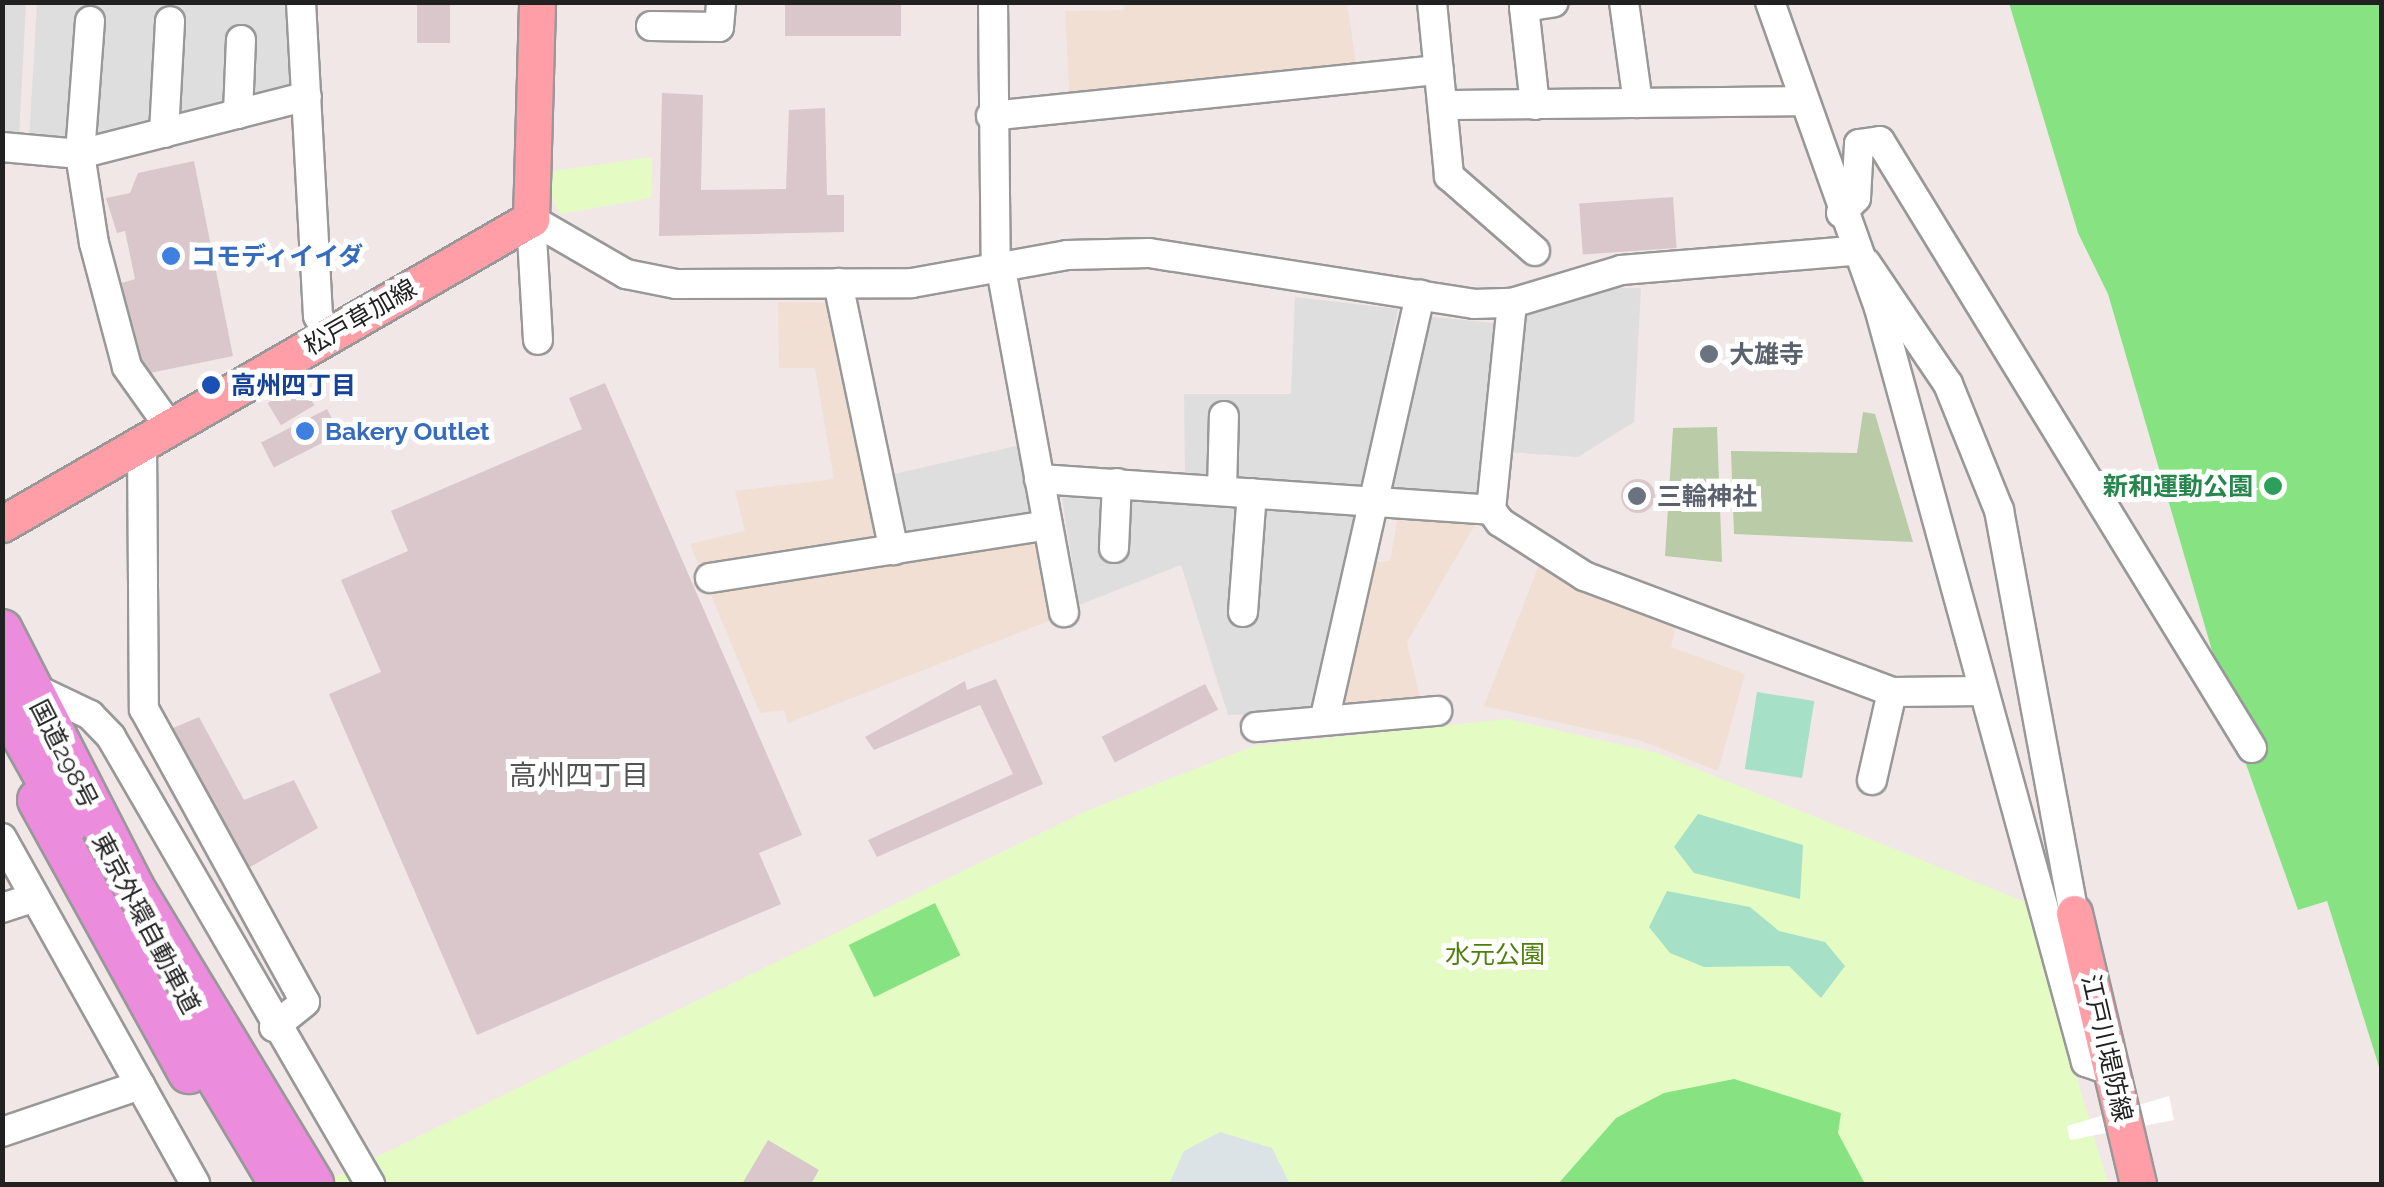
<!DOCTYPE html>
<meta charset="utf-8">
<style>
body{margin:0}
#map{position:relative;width:2384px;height:1187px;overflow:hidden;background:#f1e7e7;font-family:Raleway,"Noto Sans JP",sans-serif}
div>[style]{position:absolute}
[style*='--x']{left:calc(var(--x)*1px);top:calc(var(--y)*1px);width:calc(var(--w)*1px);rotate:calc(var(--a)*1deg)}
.residential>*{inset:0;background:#dfdede;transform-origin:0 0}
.farmland>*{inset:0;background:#f0dfd2}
.cemetery>*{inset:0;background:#b9cba7}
.park>*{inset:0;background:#e4fcc4}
.pitch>*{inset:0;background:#87e382;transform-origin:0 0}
.parking>*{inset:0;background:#ddd}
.plaza>*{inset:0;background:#dbe3e7}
.water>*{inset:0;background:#a6e0c7;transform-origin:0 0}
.pier>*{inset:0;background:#fff}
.building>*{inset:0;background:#d9c7cb;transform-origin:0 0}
.round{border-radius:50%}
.roads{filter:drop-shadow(2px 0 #989898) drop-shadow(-2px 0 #989898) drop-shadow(0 2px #989898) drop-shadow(0 -2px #989898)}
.minor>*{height:28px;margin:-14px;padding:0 14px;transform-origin:14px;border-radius:14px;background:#fff}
.major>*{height:35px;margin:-17.5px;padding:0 17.5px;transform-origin:17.5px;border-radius:17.5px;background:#ff9ea7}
.highway>*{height:40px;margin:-20px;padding:0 20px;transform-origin:20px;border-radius:20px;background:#eb8cdc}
.dots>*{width:28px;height:28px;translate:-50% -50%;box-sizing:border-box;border:5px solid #fff;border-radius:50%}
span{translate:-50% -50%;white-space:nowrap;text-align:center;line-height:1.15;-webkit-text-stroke:10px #fff;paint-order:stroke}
.shop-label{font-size:25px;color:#366cbe;font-weight:700}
.left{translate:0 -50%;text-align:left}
.street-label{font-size:25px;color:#212121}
.worship-label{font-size:25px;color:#5b616d;font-weight:700}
.transit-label{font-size:25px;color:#164399;font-weight:700}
.leisure-label{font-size:25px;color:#27864d;font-weight:700}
.right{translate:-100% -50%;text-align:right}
.park-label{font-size:25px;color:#4d8008}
.neighbourhood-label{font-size:28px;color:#545454}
.frame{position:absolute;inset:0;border:5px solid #212121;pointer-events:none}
</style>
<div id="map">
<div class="residential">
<i style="clip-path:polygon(37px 3px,294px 4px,298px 89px,76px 145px,29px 140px)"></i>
<i style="clip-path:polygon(1610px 288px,1641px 288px,1634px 422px,1578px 457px,1507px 452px,1523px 312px)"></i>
<i style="clip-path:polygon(1295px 297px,1398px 309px,1364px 489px,1185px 475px,1184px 394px,1291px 394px)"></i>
<i style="clip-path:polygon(1425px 316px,1503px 324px,1481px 502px,1381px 490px)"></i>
<i style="left:1020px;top:445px;width:74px;height:130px;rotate:77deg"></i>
<i style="clip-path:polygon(1060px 486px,1359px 510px,1314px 713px,1228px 715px,1181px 565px,1079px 605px)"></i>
</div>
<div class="farmland">
<i style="clip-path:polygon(1125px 2px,1347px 3px,1357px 70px,1070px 100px,1065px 11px,1124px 10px)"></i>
<i style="clip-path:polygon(778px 302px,835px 303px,885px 560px,1039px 537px,1054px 619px,788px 723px,784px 710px,760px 713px,690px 544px,745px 531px,735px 491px,834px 479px,815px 368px,779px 368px)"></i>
<i style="clip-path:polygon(1399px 510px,1479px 518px,1407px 642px,1421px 703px,1347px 710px,1337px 703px,1365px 563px,1390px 561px)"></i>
<i style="clip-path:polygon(1539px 565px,1677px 621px,1671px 647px,1745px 674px,1718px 771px,1639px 740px,1484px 706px)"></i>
</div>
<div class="cemetery">
<i style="clip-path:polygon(1863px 412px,1875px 414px,1913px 542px,1734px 534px,1731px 451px,1857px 453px)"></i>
<i style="clip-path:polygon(1717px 427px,1722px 562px,1665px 556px,1673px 428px)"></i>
</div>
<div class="park">
<i style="clip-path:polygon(652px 157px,651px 198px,560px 214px,540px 173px)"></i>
<i style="clip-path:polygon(1507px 719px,1658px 753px,2025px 902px,2108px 1184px,321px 1184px,1084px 812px,1254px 746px)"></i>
</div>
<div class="pitch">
<i style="clip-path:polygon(2009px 3px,2381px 3px,2381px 1073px,2327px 901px,2298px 910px,2241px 750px,2108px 294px,2078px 233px)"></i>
<i style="left:935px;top:903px;width:58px;height:96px;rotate:64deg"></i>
<i style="clip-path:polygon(1734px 1079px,1841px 1113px,1838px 1133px,1865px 1184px,1558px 1184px,1616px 1118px,1664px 1093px)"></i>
</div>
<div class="parking">
<i style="clip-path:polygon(3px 3px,26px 3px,19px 137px,3px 135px)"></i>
</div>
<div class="plaza">
<i style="clip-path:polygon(1220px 1132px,1272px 1148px,1290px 1184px,1169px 1184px,1184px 1151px)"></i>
</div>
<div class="water">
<i style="left:1757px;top:692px;width:58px;height:78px;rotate:9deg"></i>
<i style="clip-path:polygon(1698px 814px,1803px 845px,1800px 899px,1694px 873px,1674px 847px)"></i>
<i style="clip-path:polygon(1667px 891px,1750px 907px,1779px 931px,1825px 942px,1845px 966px,1821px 998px,1789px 966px,1704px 967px,1670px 953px,1649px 927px)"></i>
</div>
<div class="pier">
<i style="clip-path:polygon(2169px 1096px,2174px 1120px,2070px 1140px,2067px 1126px)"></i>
</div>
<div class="building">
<i style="left:417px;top:2px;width:33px;height:41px"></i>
<i style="left:785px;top:2px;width:116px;height:34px"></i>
<i style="clip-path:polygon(662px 93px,703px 95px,701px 190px,786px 189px,789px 110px,825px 108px,827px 195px,844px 195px,844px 232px,659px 236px)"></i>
<i style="clip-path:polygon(194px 161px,233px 356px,140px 375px,122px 283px,135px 279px,125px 231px,117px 233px,106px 198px,130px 193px,138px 173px)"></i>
<i style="left:1673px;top:197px;width:51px;height:94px;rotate:86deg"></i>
<i style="left:301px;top:383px;width:26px;height:39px;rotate:59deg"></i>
<i style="clip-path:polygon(605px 383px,802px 835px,759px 853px,781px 904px,477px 1035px,329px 694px,381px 672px,341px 580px,408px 551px,391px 511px,582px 429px,569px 398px)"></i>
<i style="left:327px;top:409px;width:28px;height:74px;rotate:63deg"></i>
<i class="round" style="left:1621px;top:479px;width:34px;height:34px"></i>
<i style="clip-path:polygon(996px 679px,1043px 784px,877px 857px,868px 840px,1013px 774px,980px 705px,874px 750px,865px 737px,965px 681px,967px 690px)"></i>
<i style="left:1205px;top:684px;width:29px;height:116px;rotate:63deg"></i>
<i style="clip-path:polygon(199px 717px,244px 800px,294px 780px,318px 828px,245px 870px,171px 729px)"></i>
<i style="clip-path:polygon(768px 1140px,819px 1170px,811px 1184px,742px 1184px)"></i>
</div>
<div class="roads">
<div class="minor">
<i style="--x:301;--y:2;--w:314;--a:86.9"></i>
<i style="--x:318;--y:316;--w:21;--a:59"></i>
<i style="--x:993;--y:2;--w:268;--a:89.4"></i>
<i style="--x:1432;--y:2;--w:175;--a:84.4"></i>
<i style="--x:1449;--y:176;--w:114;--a:41.1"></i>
<i style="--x:1624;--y:2;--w:102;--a:82.1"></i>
<i style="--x:1770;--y:2;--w:325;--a:70.4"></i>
<i style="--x:1879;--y:308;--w:782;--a:74.65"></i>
<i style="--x:2086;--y:1062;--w:28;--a:19"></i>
<i style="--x:90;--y:21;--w:133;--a:94.3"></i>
<i style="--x:80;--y:154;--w:90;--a:81.1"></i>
<i style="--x:94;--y:243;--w:128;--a:75.1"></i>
<i style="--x:127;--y:367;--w:72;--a:54.6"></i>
<i style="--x:651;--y:26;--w:68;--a:0.8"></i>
<i style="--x:719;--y:27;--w:25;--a:-85"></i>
<i style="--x:1443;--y:105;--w:358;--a:-0.6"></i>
<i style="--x:1535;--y:105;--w:99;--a:-96.4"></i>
<i style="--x:1524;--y:7;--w:30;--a:-9"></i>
<i style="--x:238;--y:114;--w:74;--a:-87.7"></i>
<i style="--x:991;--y:116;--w:450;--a:-5.9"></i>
<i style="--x:164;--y:133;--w:112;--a:-86.9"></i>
<i style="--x:2;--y:147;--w:78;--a:5.1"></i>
<i style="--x:80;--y:154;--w:234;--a:-14.3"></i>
<i style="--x:1841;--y:213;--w:21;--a:-45"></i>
<i style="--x:1856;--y:198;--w:54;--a:-86.8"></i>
<i style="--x:1859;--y:144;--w:21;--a:-8"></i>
<i style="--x:1880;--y:141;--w:712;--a:58.5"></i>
<i style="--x:531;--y:219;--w:110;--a:30.1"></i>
<i style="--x:626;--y:274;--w:51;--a:11.3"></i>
<i style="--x:676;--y:284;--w:236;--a:-0.2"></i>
<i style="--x:912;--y:283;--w:158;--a:-10.2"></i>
<i style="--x:1067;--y:255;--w:82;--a:-1.4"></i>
<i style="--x:1149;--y:253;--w:329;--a:8.9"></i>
<i style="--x:1474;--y:304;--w:38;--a:-2"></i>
<i style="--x:1512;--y:303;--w:114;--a:-16.8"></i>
<i style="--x:1621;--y:270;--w:234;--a:-4.7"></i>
<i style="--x:531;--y:219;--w:121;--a:86.7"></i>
<i style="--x:1866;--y:263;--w:146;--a:55.9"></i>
<i style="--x:1948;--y:384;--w:136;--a:68"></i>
<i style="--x:1999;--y:510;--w:410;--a:79.5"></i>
<i style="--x:1001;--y:269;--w:349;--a:79.6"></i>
<i style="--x:838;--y:283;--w:273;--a:78.2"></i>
<i style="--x:1512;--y:303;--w:208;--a:95.8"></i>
<i style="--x:1491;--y:510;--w:15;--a:53"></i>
<i style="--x:1500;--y:522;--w:100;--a:32.7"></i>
<i style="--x:1584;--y:576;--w:329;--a:20.6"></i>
<i style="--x:1892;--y:692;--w:90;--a:-0.6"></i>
<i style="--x:142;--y:441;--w:268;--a:89.6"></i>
<i style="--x:144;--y:709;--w:334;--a:61.2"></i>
<i style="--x:305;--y:1002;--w:40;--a:141"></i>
<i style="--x:1039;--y:479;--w:453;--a:3.9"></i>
<i style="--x:1222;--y:490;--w:74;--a:-88.5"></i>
<i style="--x:1114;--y:548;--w:65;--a:-87.4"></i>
<i style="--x:710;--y:578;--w:341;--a:-8.9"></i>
<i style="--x:1243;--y:612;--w:119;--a:-85.7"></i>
<i style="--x:29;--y:686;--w:68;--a:25.4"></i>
<i style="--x:90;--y:715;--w:30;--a:46"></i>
<i style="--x:111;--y:737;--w:517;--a:59.91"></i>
<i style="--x:1325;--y:717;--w:433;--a:-77.3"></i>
<i style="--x:1256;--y:727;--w:182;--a:-5.1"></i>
<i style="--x:1872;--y:780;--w:90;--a:-77.2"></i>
<i style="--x:2;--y:838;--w:396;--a:60.8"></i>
<i style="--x:2;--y:908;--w:33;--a:-18"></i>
<i style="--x:2;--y:1132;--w:146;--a:-18.8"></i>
</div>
<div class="major">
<i style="--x:2;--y:524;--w:611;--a:-29.97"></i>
<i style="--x:531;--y:219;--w:217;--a:-88.4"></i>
<i style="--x:2074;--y:913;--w:278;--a:76.7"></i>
</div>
<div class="highway">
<i style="--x:2;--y:630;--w:290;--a:62.9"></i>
<i style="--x:134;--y:888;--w:346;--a:58.8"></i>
<i style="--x:2;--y:700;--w:140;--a:60.9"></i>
<i style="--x:38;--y:800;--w:312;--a:61.1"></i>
<i style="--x:190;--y:1033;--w:176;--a:59.2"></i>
</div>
</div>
<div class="dots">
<i style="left:171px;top:256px;background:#3f7fe0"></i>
<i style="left:1709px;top:354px;background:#6b7280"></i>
<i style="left:211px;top:385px;background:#1a4fb4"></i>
<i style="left:305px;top:431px;background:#3f7fe0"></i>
<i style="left:2273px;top:486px;background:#2e9e5b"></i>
<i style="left:1637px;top:496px;background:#6b7280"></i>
</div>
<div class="shop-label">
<span class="left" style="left:191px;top:256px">コモディイイダ</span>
<span class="left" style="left:325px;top:431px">Bakery Outlet</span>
</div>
<div class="street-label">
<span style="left:360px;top:317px;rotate:-30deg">松戸草加線</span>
<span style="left:64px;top:754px;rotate:63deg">国道298号</span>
<span style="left:146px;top:923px;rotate:62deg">東京外環自動車道</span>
<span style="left:2107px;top:1048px;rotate:77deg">江戸川堤防線</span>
</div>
<div class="worship-label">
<span class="left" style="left:1729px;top:354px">大雄寺</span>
<span class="left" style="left:1657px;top:496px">三輪神社</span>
</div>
<div class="transit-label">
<span class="left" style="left:231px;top:385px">高州四丁目</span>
</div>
<div class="leisure-label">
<span class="right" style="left:2253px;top:486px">新和運動公園</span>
</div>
<div class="park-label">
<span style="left:1495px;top:954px">水元公園</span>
</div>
<div class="neighbourhood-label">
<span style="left:579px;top:776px">高州四丁目</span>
</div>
<div class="frame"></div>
</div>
